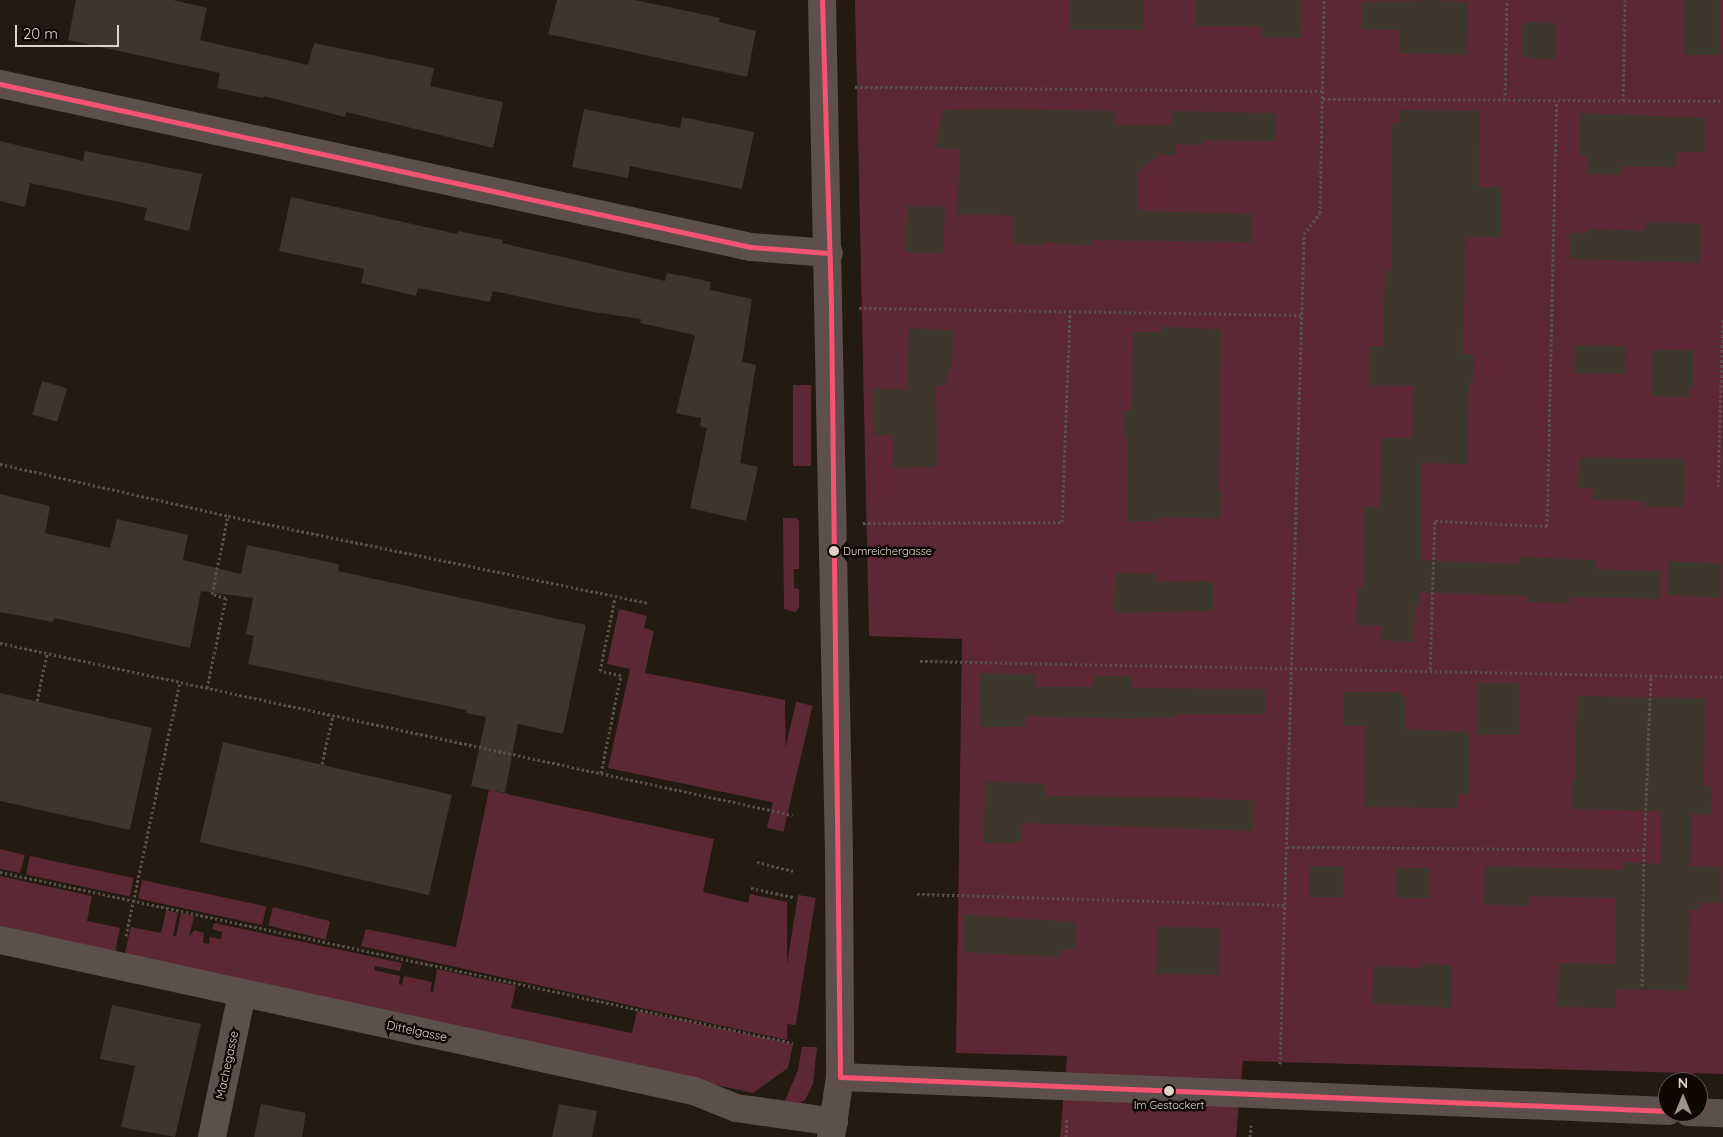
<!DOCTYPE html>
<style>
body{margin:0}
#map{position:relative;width:1723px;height:1137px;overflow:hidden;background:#231a11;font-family:Quicksand,sans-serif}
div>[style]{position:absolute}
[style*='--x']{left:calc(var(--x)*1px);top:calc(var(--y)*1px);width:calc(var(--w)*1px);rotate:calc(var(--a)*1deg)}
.green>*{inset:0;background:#5c2836;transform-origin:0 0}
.building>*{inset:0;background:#3c362d;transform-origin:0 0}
.path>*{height:3px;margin-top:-1.5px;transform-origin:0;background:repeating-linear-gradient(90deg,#5a504b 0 2.5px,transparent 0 5px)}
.street>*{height:28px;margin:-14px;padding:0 14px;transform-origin:14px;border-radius:14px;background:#5d504c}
.bus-1>*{height:5px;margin:-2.5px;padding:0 2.5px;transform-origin:2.5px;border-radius:2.5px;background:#f65372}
.dots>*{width:14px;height:14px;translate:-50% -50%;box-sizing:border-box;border:2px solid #0e0702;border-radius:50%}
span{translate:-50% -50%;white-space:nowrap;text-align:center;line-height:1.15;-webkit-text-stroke:5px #0e0702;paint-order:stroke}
.bus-label{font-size:11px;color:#e0d4ca}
.left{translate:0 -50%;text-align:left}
.street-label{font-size:12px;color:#e0d4ca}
.north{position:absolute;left:1658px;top:1072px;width:50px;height:50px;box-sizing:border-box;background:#0e0702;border:1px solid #625952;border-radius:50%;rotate:0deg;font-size:14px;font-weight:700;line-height:20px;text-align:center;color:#e0d4ca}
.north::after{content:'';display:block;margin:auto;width:18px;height:22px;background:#9e9389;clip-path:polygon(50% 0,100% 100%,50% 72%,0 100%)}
.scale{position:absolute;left:15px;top:25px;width:104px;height:22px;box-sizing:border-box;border:2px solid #e0d4ca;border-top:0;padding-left:6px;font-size:15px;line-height:18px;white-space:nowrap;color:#e0d4ca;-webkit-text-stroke:4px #0e0702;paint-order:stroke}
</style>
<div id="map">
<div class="green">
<i style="clip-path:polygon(855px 0,1723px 0,1723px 1074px,1243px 1061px,1236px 1137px,1060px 1137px,1067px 1056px,956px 1053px,962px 639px,869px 636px)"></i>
<i style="left:793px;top:385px;width:18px;height:81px"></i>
<i style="clip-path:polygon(783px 518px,797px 518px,799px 522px,799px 569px,794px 569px,794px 588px,799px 589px,799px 607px,796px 612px,784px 609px)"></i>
<i style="clip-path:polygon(619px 609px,647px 616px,644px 628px,654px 631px,645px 673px,785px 700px,786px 805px,608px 768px,630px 669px,607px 664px)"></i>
<i style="left:796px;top:702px;width:17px;height:129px;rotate:13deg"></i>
<i style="clip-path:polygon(489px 790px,714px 839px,703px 892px,748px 903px,750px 894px,787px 902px,787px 1040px,361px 946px,366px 929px,456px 947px)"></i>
<i style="clip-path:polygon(0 849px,25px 855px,20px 873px,0 869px)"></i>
<i style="left:30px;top:856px;width:106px;height:19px;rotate:12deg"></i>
<i style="clip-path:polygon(0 876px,92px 896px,87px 921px,120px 928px,115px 953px,0 928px)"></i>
<i style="left:142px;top:880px;width:127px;height:19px;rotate:12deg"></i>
<i style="left:798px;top:895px;width:18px;height:129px;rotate:9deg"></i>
<i style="left:273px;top:907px;width:59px;height:19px;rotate:14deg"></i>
<i style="clip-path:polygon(166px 910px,178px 913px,173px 936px,176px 936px,181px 913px,194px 916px,189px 938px,194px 930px,204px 933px,203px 943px,209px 944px,210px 937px,221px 939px,222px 932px,212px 929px,214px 923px,402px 963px,400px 971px,375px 966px,374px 970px,400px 976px,399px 984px,402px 985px,404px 976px,432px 982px,430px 991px,433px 992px,437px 969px,516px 986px,511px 1008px,632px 1033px,637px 1011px,793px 1044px,788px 1068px,753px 1093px,124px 957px,131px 927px,161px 933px)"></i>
<i style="clip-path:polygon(802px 1047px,817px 1047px,813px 1084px,805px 1100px,798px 1104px,783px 1105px,798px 1070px)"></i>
</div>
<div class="building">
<i style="clip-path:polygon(76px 0,173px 0,207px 8px,200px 40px,308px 65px,314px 43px,434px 68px,430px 86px,503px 102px,493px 148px,346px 112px,345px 117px,264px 96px,263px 98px,217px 88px,220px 73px,68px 40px)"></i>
<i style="clip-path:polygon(557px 0,635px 0,720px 18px,719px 22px,756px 31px,747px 77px,548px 34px)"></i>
<i style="left:1070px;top:0;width:74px;height:30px"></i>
<i style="clip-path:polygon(1196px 0,1302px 0,1301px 38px,1261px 37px,1261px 26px,1195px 26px)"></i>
<i style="clip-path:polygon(1434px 0,1468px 2px,1466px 55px,1399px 53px,1399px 30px,1361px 30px,1361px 2px)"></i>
<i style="left:1683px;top:0;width:36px;height:55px"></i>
<i style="clip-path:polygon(1526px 22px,1556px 23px,1556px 60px,1522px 57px,1521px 25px,1526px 25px)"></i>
<i style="clip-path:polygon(584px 109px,680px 128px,682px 117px,754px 132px,742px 189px,630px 166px,628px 178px,572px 167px)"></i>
<i style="clip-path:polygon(998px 109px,1115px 111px,1114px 125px,1171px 125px,1171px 111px,1275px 113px,1275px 141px,1203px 140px,1203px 145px,1176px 144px,1176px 155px,1158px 155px,1137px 172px,1137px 211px,1251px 214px,1251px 242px,1091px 240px,1091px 246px,1043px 242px,1043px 245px,1014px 244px,1014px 216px,957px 214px,960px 149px,935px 148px,943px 110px)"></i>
<i style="clip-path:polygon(1399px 110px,1480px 111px,1479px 187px,1502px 187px,1502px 237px,1466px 237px,1463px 354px,1474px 355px,1473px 383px,1469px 383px,1467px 464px,1422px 463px,1422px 560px,1519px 564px,1519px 557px,1596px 560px,1596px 569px,1661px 571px,1660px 599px,1570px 597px,1570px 603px,1527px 602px,1528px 596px,1419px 592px,1419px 606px,1415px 606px,1414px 642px,1380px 640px,1381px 626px,1356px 625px,1358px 587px,1363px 588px,1363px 507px,1380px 507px,1381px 438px,1412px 438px,1414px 386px,1369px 385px,1370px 346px,1383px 347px,1385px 271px,1392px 271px,1392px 123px,1399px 123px)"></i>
<i style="clip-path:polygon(1580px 113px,1706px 118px,1706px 152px,1677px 152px,1676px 167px,1622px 167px,1622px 175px,1587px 174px,1588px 156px,1579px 156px)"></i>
<i style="clip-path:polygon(0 141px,83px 161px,85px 151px,202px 174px,189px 231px,144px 220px,147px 208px,30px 183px,25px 207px,0 201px)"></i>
<i style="clip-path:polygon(291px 197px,457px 234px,458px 231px,503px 240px,502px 243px,665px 281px,667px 273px,689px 277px,711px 282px,710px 290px,752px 299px,742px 362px,756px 365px,740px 463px,758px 467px,746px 521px,690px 508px,707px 428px,700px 426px,701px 418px,676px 413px,695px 335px,640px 323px,641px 319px,587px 311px,493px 291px,490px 302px,418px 288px,416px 296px,361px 283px,364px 269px,279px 251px)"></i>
<i style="left:907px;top:206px;width:38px;height:46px;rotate:2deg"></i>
<i style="clip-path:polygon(1645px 222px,1701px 224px,1700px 263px,1569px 259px,1570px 233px,1587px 233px,1587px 229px,1645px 231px)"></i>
<i style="clip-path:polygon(1162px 327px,1221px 329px,1218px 491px,1221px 491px,1220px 519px,1157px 517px,1157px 521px,1127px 521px,1128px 438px,1123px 438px,1123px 411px,1132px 411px,1133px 332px,1162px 332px)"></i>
<i style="clip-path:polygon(909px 328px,953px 330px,952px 369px,947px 369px,946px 386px,936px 386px,937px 467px,894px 468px,893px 435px,873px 435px,874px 388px,907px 390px)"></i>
<i style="left:1575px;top:345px;width:51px;height:28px;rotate:1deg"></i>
<i style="clip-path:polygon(1651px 350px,1693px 350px,1693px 387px,1689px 387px,1689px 397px,1651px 396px)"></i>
<i style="left:42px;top:381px;width:26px;height:35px;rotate:16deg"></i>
<i style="clip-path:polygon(1579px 457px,1685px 459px,1684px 507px,1645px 507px,1645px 501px,1592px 499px,1593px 488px,1578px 488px)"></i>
<i style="clip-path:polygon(0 494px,50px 506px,45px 533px,110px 548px,117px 519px,188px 535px,183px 560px,241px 574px,247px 545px,339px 564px,338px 571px,586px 625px,563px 734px,518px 724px,505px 793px,471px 786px,486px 717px,466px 713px,466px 710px,248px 664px,254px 636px,246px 634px,253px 598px,201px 591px,190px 648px,54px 618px,53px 622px,0 612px)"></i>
<i style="left:1669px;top:561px;width:53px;height:34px;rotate:3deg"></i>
<i style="clip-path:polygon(1115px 572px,1156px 574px,1156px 582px,1213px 581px,1213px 611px,1114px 613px)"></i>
<i style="clip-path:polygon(980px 673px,1036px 674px,1036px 687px,1093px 687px,1093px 676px,1131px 676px,1131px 688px,1266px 689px,1266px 714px,1176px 714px,1176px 717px,1126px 719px,1025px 716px,1025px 727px,980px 727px)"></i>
<i style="left:1478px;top:683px;width:41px;height:52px"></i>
<i style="clip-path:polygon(1343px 692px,1402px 692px,1402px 697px,1406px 697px,1406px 729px,1470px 732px,1470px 794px,1458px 794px,1457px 808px,1365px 807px,1366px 726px,1343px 726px)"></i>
<i style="clip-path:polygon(0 693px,152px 728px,130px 830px,0 801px)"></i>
<i style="clip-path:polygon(1577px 696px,1705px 698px,1704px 785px,1712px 785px,1711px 815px,1692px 814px,1690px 866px,1721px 867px,1721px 903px,1700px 903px,1700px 910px,1690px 910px,1688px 991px,1616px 989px,1616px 1008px,1558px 1007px,1559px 963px,1615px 964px,1615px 898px,1530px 896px,1530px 906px,1484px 904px,1485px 866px,1624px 870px,1624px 862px,1661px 864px,1662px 811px,1571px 809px,1572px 780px,1575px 780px)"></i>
<i style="left:223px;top:742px;width:235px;height:103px;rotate:13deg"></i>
<i style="clip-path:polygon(985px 781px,1045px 784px,1045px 796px,1185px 797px,1255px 801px,1253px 831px,1027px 823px,1022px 826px,1022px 843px,984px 843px)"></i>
<i style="left:1309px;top:866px;width:34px;height:31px"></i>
<i style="left:1396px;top:868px;width:34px;height:30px"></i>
<i style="clip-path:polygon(964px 915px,1076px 922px,1075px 949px,1061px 949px,1061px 957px,963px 952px)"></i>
<i style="left:1157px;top:927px;width:62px;height:47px;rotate:1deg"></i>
<i style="clip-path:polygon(1422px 964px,1452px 965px,1451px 1008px,1372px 1003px,1374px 966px,1422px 968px)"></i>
<i style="clip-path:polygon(112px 1005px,201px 1024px,175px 1137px,121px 1127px,135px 1066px,100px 1059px)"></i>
<i style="clip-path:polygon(261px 1104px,306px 1113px,302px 1137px,254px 1137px)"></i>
<i style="clip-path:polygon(559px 1104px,597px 1111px,592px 1137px,552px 1137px)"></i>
</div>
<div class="path">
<i style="--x:855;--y:87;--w:468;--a:0.5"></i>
<i style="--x:1323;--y:99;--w:400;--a:0.3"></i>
<i style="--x:1505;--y:100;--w:100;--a:-88.9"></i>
<i style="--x:1623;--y:101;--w:101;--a:-88.9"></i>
<i style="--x:859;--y:308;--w:442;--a:0.9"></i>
<i style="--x:0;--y:464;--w:234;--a:12.8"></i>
<i style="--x:228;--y:516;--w:428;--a:11.7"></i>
<i style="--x:1718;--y:487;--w:169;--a:-88.3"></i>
<i style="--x:863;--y:523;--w:199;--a:-0.3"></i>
<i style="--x:1062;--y:522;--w:209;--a:-87.8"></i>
<i style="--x:0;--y:643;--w:811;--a:12.24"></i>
<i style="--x:920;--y:661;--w:803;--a:1.14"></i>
<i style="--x:1430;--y:669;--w:148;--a:-88.1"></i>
<i style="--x:1435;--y:521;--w:112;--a:2.6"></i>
<i style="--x:1547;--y:526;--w:425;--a:-88.7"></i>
<i style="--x:207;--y:688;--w:92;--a:-78.1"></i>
<i style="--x:226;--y:598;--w:15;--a:-164"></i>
<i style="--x:212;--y:594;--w:80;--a:-78.4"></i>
<i style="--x:37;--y:701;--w:48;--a:-78"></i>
<i style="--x:322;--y:764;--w:50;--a:-77.3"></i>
<i style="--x:601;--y:773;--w:100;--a:-78.5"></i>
<i style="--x:621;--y:675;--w:21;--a:-169"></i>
<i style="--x:600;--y:671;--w:75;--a:-78.4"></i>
<i style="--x:1287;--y:847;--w:357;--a:0.5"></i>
<i style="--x:1644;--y:850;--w:175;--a:-87.7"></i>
<i style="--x:757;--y:862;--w:37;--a:14"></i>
<i style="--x:0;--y:872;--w:811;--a:12.17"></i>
<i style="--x:751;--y:888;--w:43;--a:12.1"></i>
<i style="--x:917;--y:894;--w:368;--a:1.7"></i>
<i style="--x:126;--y:936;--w:260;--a:-78"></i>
<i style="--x:1642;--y:986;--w:136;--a:-89.2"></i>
<i style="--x:1280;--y:1064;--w:830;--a:-88.34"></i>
<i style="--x:1304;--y:234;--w:26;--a:-53"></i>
<i style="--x:1320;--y:213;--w:213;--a:-88.9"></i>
<i style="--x:1066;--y:1137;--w:19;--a:-87"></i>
<i style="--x:1250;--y:1137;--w:12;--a:-85"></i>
</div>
<div class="street">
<i style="--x:822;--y:0;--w:852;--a:88.86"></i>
<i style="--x:839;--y:852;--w:225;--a:89.7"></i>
<i style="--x:840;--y:1077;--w:61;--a:98.5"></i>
<i style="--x:0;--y:84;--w:768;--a:12.25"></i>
<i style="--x:751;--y:247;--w:78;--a:4.4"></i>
<i style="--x:0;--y:940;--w:710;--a:12.28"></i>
<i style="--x:694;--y:1091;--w:45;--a:22"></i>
<i style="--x:736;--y:1108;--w:99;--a:8.1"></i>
<i style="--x:840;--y:1077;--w:829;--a:2.35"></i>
<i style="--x:1688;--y:1112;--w:35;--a:2"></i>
<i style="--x:212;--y:1137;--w:147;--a:-78.2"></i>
</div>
<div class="bus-1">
<i style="--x:822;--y:0;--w:307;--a:88.3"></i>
<i style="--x:831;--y:307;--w:770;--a:89.33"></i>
<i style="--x:0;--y:84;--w:768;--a:12.25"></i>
<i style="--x:751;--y:247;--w:78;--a:4.4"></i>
<i style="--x:840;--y:1077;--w:829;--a:2.35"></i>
</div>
<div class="dots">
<i style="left:834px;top:551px;background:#e0d4ca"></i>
<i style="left:1169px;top:1091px;background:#e0d4ca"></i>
</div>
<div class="bus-label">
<span class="left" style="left:843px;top:551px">Dumreichergasse</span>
<span style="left:1169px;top:1105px">Im Gestockert</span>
</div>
<div class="street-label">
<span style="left:417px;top:1031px;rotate:12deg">Dittelgasse</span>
<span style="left:227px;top:1065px;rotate:-78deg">Machegasse</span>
</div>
<div class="north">N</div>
<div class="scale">20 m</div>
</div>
